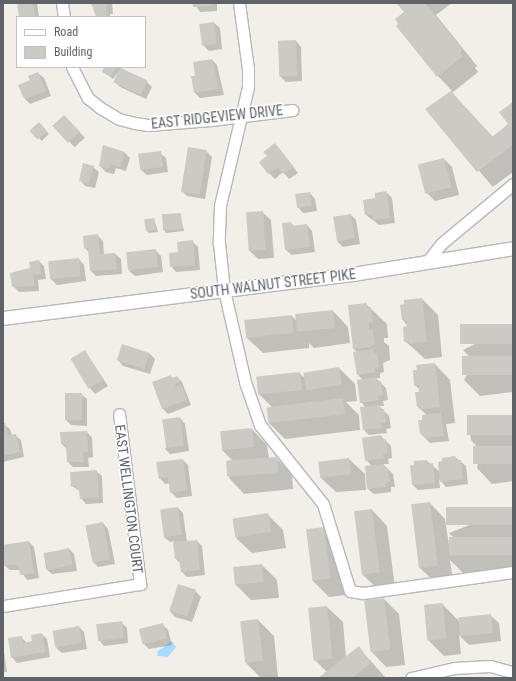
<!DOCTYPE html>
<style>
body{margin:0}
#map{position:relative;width:516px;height:681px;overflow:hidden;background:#f1efe8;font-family:"Roboto Condensed",sans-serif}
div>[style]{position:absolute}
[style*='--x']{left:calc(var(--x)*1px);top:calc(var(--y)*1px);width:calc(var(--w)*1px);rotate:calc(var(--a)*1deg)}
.water>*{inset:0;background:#aadaff}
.shadow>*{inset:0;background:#0003;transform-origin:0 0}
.building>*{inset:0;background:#cccac5;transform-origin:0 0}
.roads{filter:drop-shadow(1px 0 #b5b8bc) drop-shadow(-1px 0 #b5b8bc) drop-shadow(0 1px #b5b8bc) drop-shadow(0 -1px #b5b8bc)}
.minor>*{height:11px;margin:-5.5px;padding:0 5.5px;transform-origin:5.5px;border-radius:5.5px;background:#fff}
.tertiary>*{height:13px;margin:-6.5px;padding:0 6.5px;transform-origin:6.5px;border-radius:6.5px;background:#fff}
span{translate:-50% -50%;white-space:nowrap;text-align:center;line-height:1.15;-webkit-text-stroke:3px #fff;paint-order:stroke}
.street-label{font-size:14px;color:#5f6368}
.frame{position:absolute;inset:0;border:4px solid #5f6368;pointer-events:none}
.legend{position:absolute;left:16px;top:16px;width:130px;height:52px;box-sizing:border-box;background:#fff;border:1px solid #bfc1c3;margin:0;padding:5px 7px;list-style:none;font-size:12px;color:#5f6368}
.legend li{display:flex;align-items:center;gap:8px;height:20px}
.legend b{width:20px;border:1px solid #bfc1c3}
</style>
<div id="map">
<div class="water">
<i style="clip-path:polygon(172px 641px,176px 647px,168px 657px,157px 656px,158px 651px)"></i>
</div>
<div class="shadow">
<i style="clip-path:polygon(18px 3px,37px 3px,39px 17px,20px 17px)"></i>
<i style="clip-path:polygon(92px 3px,112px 3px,113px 14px,110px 14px,110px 17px,97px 17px)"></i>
<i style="clip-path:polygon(194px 3px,217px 3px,217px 11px,200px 12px)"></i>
<i style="clip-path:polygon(398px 3px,452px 3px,436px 15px,477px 66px,475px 68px,478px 72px,452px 93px,493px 137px,509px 125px,513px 103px,513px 172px,493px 187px,426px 109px,452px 91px,438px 76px,405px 12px)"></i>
<i style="clip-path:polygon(214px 23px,220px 28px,222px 49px,209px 51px,203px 45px)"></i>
<i style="clip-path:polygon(296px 41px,301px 47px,302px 81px,286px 82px,280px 76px,279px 42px)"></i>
<i style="clip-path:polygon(212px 60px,217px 65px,224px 95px,200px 98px,195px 93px)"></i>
<i style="clip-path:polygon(105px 67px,119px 67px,146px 81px,152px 87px,146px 99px,120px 87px,114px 81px,119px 71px,113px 79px,103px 72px)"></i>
<i style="clip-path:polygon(38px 73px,44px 78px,51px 96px,30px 104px,25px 99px,20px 86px,31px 81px)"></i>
<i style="left:64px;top:116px;width:30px;height:14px;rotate:46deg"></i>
<i style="left:39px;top:124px;width:14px;height:10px;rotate:45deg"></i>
<i style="clip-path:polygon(275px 144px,298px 173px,289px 179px,283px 172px,275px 179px,269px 173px,268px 156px)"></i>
<i style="clip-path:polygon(206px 151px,212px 157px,205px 199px,187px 196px,181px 190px)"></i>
<i style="clip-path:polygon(125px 153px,130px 158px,126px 171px,116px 168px,114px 174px,106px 172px,100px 166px)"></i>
<i style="clip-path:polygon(160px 153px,166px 158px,168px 172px,147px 175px,141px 170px,139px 156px)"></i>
<i style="clip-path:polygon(444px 159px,452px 167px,459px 195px,435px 201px,427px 193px)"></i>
<i style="clip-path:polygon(93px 167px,99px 172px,95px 188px,85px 186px,80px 180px)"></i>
<i style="clip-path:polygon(386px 192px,392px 198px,395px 223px,379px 225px,366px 215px,376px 199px)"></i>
<i style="clip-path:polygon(310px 193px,315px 199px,317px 211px,303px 213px,298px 207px)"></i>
<i style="clip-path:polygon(262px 212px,271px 220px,274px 258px,258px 259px,250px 251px)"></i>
<i style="clip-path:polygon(180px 214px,184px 231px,166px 233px,164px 230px)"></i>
<i style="clip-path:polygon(351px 215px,356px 220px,360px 244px,343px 247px,337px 241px)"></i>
<i style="clip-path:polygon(154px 219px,158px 232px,149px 233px,147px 231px)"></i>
<i style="clip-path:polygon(291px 223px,295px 227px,307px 225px,312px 231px,315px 252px,292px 255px,286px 250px)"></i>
<i style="clip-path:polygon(97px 235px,103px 241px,104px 255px,115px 254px,121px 259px,122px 274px,96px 276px,91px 271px,89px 252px,85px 248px)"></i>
<i style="clip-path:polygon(193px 242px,198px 247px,200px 270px,176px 272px,171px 266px,179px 253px)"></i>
<i style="clip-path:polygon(155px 250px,161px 256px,163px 272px,135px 276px,129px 271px)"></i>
<i style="clip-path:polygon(79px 259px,84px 265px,86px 281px,57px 285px,51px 279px)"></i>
<i style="clip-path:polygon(39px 261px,44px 266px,46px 279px,38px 280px,39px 291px,19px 292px,13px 286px)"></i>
<i style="clip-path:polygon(422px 299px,438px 315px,442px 357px,425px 359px,405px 341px,408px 327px,403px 320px)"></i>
<i style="clip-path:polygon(366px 304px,387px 324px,388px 338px,384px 338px,384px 342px,389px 346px,390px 360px,383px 363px,384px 372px,380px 373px,380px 378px,376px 378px,386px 388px,388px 400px,383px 401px,384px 406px,379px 406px,389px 416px,391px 428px,386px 429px,387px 433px,369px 435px,364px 430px,361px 408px,366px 408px,361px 402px,363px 380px,357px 374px,357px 352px,354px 349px,349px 306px)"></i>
<i style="clip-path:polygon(333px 311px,348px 327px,350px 343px,314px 348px,309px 343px,309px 348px,263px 353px,247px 338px,292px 316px,297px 321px)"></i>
<i style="clip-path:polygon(513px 325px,513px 392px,480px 396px,464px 380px,474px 361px,463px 350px)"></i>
<i style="clip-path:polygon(85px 351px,108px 386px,95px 394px,90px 388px)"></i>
<i style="clip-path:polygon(150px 354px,155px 359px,150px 374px,123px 366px,118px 360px)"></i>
<i style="clip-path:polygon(435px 364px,450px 380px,455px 423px,446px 424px,449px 441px,430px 443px,421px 434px,427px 415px,418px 407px,420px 390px,415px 385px)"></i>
<i style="clip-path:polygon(339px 368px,355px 384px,357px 401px,346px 402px,359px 415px,360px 430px,285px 439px,269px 423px,273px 408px,259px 394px,299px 373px,305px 378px)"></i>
<i style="clip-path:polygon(170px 376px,173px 378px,177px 377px,182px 382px,191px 405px,168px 414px,163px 409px)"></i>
<i style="clip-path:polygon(66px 394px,81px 394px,87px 399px,87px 426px,71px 425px,66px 420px)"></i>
<i style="clip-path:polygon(513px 416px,513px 481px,492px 484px,477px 468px,481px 451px,471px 440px,468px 421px)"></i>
<i style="clip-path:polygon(180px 418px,185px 424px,189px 451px,170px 454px,165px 449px)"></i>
<i style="clip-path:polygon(3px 424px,10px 429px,12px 436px,15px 435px,21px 440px,24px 457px,3px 462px)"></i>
<i style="clip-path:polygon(252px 429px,267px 445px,269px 459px,276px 458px,292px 474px,293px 489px,244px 494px,229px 478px,235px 463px,222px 450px)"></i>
<i style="clip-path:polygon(87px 432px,92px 438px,93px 457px,88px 458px,89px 467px,73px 467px,68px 462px,67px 449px,62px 444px,61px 433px)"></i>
<i style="clip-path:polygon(381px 436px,391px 446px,392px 458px,388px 459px,389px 464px,383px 464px,393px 474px,395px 487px,391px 487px,391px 492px,374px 494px,368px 489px,372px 466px,366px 460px)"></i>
<i style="clip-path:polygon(455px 457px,466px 466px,468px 484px,446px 487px,439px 479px,440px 488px,418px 490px,413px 485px,415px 466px,427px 461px,440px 472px)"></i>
<i style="clip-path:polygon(349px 459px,365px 474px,366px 490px,336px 492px,320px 477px)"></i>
<i style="clip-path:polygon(183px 460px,188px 465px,192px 496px,177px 498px,171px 492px,170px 483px,165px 484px,160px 478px)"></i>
<i style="clip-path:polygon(96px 471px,102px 476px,103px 503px,86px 504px,81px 498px,80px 491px,72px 486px)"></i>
<i style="clip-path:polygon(430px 503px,445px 519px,449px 545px,460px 544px,449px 533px,513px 508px,513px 572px,467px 577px,450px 560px,453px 581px,436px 583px,420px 568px)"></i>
<i style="clip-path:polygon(178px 508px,183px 513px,187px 542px,197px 541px,202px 546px,205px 575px,187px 577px,182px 572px,180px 563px,176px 559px,174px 541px,170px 542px,164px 537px)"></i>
<i style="clip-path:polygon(372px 510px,387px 526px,395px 588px,379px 590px,363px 575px)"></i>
<i style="clip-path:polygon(268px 515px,283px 530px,286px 548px,252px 553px,236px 538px)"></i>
<i style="clip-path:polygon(103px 523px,108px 529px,115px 564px,98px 567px,93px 562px)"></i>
<i style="clip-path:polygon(323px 528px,339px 544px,345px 595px,329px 597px,313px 581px)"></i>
<i style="clip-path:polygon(29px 542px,34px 547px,39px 578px,27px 580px,20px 570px,10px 570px,4px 565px,3px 546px)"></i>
<i style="clip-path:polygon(69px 549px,74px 554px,77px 571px,52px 574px,46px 569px,44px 553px)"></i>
<i style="clip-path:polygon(262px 565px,277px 580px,279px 598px,251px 600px,235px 584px)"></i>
<i style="clip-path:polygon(195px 591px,201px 597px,192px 622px,175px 617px,170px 611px)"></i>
<i style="clip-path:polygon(384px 599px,399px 614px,405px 665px,386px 667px,371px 651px)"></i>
<i style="clip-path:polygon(442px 604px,459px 621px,490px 615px,499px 623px,501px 641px,469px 645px,459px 635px,461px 654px,444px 656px,429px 641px)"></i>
<i style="clip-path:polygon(327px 607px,343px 622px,346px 658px,359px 648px,386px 678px,320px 678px,327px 672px,315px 660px,310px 608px)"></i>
<i style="clip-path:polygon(258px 620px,274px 636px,278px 677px,261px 678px,246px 663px,241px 622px)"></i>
<i style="clip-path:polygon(121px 622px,127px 628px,128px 643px,104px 646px,99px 640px)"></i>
<i style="clip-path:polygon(163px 625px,168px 630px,172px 645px,149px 649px,144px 644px,141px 629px)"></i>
<i style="clip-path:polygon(79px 627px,84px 632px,87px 649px,62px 653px,56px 648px)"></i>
<i style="clip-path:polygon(42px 634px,47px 639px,50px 657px,17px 663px,12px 657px,21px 637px,27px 643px,33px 642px)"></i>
<i style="clip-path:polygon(3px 645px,7px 672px,3px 672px)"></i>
</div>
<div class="building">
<i style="clip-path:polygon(17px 3px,33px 3px,35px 17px,19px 17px)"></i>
<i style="clip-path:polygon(91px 3px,107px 3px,106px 16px,96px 17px)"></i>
<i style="clip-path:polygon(193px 3px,212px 3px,212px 6px,193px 7px)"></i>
<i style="clip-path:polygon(396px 3px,425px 3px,463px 50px,460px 52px,463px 56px,437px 77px,396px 26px,398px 24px,395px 19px,404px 12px)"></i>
<i style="left:214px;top:22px;width:22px;height:15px;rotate:82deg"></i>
<i style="left:296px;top:40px;width:36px;height:18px;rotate:88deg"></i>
<i style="clip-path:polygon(212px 59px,219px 89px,194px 93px,191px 76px,195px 76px,193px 62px)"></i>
<i style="clip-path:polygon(104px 67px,116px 67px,111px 77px,102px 72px)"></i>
<i style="left:120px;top:68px;width:30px;height:16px;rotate:24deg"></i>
<i style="clip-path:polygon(38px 72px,46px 91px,24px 99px,18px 85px,30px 80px,28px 76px)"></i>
<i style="clip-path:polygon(451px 91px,492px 137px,508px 124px,499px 112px,513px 102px,513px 145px,477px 172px,425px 109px)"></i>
<i style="left:64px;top:115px;width:23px;height:16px;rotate:47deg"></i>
<i style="left:39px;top:122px;width:12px;height:13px;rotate:48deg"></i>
<i style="clip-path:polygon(275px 143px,294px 167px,283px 174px,278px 167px,268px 174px,259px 162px,267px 156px,263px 152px)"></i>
<i style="clip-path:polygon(103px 145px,125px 152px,120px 167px,110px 164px,109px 169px,99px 166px)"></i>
<i style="left:188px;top:147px;width:19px;height:45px;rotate:9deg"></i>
<i style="left:161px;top:151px;width:16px;height:23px;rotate:83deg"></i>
<i style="left:444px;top:158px;width:30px;height:27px;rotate:76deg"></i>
<i style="clip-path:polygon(83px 163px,94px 166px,89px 183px,79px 181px)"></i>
<i style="clip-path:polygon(387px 191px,390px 218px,373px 220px,372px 214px,365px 215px,363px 200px,375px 198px,375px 193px)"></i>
<i style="left:310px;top:192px;width:14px;height:15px;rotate:82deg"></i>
<i style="left:263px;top:211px;width:39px;height:17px;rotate:86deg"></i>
<i style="left:181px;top:213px;width:16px;height:19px;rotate:86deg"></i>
<i style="left:351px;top:214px;width:25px;height:18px;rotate:81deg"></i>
<i style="left:154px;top:218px;width:12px;height:10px;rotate:81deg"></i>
<i style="clip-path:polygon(291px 222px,292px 226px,307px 224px,310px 247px,285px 250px,282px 223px)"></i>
<i style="clip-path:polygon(98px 234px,100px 254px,115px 253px,117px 269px,90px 271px,88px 248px,84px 249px,83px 236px)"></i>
<i style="clip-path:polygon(193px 240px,195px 265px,170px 267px,169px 253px,178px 252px,177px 242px)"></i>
<i style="left:156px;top:249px;width:18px;height:30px;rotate:84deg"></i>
<i style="left:79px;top:258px;width:18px;height:31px;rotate:84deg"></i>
<i style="clip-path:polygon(39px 260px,41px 274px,33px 275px,35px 286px,12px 287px,10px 273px,30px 268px,29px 262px)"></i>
<i style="clip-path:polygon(422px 298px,427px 342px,409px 344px,409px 341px,404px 342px,403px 327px,407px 326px,406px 320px,402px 320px,400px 305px,404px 304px,404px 300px)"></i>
<i style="clip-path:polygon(367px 303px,367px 308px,371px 307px,373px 323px,369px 323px,369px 330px,373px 330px,375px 344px,371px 345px,371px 347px,353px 349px,348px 305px)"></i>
<i style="left:333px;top:310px;width:18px;height:38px;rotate:84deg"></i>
<i style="left:292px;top:315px;width:18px;height:48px;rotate:84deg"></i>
<i style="left:513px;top:324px;width:20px;height:53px;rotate:90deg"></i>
<i style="left:122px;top:344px;width:29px;height:17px;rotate:18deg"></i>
<i style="clip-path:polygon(373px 349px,374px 354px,377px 353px,379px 367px,375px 368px,375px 372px,357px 375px,353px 352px)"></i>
<i style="left:85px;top:350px;width:35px;height:17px;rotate:59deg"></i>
<i style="left:513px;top:356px;width:19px;height:51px;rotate:90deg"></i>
<i style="clip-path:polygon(435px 363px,440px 407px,421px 409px,421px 407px,417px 407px,415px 392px,419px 392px,419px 385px,414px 386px,413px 370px,417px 370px,416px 365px)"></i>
<i style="left:339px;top:367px;width:18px;height:36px;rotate:81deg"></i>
<i style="left:300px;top:372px;width:18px;height:44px;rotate:84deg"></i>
<i style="clip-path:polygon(171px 375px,172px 378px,177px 376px,180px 382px,174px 385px,175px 387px,181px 384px,187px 400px,162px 409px,152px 382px)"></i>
<i style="clip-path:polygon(376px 377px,377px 382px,381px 381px,383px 395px,378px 396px,379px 400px,360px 403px,357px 380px)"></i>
<i style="left:65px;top:393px;width:17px;height:27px"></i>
<i style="left:343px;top:398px;width:16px;height:77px;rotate:83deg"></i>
<i style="clip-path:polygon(380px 405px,380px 410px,384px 409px,386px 423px,381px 423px,382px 428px,363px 430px,360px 407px)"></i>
<i style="clip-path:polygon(441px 413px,444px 436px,424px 438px,423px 434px,420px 434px,418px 420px,422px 420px,422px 415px)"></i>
<i style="left:513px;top:415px;width:20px;height:46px;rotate:90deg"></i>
<i style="left:180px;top:417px;width:29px;height:18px;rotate:82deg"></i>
<i style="clip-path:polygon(3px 423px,5px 423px,8px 435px,16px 434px,20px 452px,3px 456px)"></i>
<i style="left:252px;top:428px;width:19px;height:32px;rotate:84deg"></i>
<i style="clip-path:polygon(87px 431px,88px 452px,83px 452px,84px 462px,67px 462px,66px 444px,61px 444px,60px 432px)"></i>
<i style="clip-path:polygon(381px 435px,382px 440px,386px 439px,388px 453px,383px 454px,384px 458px,365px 461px,362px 438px)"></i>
<i style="left:513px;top:446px;width:18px;height:40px;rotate:90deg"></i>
<i style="clip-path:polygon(455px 456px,456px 460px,461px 460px,463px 479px,440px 482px,438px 462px,442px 461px,442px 458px)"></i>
<i style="left:277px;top:457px;width:16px;height:51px;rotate:86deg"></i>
<i style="left:349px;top:458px;width:16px;height:31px;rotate:83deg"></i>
<i style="clip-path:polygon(183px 459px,187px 490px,170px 493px,168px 477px,159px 479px,156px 462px)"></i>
<i style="clip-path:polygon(427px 460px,428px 464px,433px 463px,435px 483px,412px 485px,410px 465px,414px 465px,414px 461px)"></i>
<i style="clip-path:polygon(384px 464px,385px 468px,388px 468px,390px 482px,386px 482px,386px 487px,367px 489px,365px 466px)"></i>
<i style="clip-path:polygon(97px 470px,99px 497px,80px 499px,79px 489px,77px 490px,76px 486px,71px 487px,70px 472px)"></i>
<i style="left:430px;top:502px;width:64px;height:19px;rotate:83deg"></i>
<i style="left:178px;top:507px;width:28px;height:18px;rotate:82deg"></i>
<i style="left:513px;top:507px;width:18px;height:67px;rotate:90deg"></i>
<i style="left:372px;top:509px;width:64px;height:18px;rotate:83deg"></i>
<i style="left:268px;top:513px;width:19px;height:36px;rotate:81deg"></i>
<i style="left:103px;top:522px;width:38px;height:18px;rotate:79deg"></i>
<i style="left:324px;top:527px;width:52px;height:18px;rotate:83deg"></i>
<i style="left:513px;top:537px;width:18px;height:64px;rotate:90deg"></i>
<i style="clip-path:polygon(197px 540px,200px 570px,181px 572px,179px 559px,175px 559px,173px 542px)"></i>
<i style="clip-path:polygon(29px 541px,34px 573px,20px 575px,18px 565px,3px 565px,3px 545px)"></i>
<i style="left:69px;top:548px;width:17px;height:26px;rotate:77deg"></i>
<i style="left:262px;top:564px;width:18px;height:29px;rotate:84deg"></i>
<i style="left:178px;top:584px;width:19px;height:28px;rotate:18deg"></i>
<i style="left:384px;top:598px;width:52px;height:20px;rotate:83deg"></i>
<i style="left:443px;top:603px;width:36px;height:19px;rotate:85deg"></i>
<i style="left:327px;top:606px;width:53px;height:19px;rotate:84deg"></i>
<i style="left:491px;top:614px;width:19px;height:33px;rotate:84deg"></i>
<i style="left:258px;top:619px;width:42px;height:18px;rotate:83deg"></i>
<i style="left:122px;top:621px;width:17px;height:26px;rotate:83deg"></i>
<i style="left:163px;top:623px;width:16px;height:25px;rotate:76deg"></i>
<i style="left:79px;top:626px;width:17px;height:27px;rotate:80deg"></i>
<i style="clip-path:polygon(42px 633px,45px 652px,11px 658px,8px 638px,22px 636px,23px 643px,32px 641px,31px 635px)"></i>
<i style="clip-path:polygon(359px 646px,371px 663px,352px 678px,318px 678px)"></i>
</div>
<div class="roads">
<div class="minor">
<i style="--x:62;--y:3;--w:14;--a:82"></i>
<i style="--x:239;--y:3;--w:67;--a:82.2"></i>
<i style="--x:248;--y:69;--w:18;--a:90"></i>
<i style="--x:248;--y:87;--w:121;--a:103.3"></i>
<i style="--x:220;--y:205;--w:38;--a:92"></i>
<i style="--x:219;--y:243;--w:47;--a:83.9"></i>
<i style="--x:224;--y:290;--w:94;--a:77.1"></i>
<i style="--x:245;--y:382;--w:46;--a:70.8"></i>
<i style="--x:260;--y:425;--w:101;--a:51.4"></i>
<i style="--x:323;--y:504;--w:91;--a:72.8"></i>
<i style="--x:350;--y:591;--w:13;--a:9"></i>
<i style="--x:363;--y:593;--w:151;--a:-8"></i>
<i style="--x:72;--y:67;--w:35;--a:63"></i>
<i style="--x:88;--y:98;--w:14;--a:39"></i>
<i style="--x:99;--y:107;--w:23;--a:31"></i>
<i style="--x:119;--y:119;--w:16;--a:14"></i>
<i style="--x:135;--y:123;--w:13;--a:9"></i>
<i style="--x:148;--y:125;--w:63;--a:-4.5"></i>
<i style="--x:211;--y:120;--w:82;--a:-7"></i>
<i style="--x:427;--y:262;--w:24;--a:-52"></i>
<i style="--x:442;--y:243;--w:92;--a:-39.7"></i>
<i style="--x:3;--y:606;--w:139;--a:-9.1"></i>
<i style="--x:140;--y:584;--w:171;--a:-97"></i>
<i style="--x:411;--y:678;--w:44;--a:-13.1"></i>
<i style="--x:454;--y:668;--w:36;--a:-3"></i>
<i style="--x:490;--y:666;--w:24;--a:15"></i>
</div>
<div class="tertiary">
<i style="--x:3;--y:318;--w:353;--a:-7.2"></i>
<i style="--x:353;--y:274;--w:162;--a:-9.2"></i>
</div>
</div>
<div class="street-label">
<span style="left:217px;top:117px;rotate:-6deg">EAST RIDGEVIEW DRIVE</span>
<span style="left:273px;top:284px;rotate:-7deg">SOUTH WALNUT STREET PIKE</span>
<span style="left:129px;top:499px;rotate:83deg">EAST WELLINGTON COURT</span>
</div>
<div class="frame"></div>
<ul class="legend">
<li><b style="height:5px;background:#fff"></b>Road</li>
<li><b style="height:11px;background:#cccac5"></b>Building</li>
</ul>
</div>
